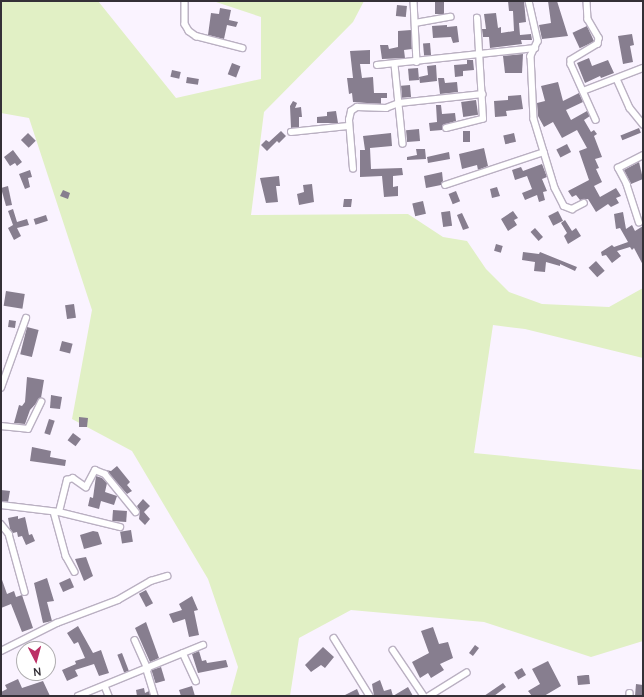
<!DOCTYPE html>
<style>
body{margin:0}
#map{position:relative;width:644px;height:697px;overflow:hidden;background:#faf3ff;font-family:Manrope,sans-serif}
div>[style]{position:absolute}
[style*='--x']{left:calc(var(--x)*1px);top:calc(var(--y)*1px);width:calc(var(--w)*1px);rotate:calc(var(--a)*1deg)}
.green>*{inset:0;background:#e1f0c5}
.building>*{inset:0;background:#877e8f;transform-origin:0 0}
.roads{filter:drop-shadow(1px 0 #bab0c2) drop-shadow(-1px 0 #bab0c2) drop-shadow(0 1px #bab0c2) drop-shadow(0 -1px #bab0c2)}
.street>*{height:5.5px;margin:-2.75px;padding:0 2.75px;transform-origin:2.75px;border-radius:2.75px;background:#fff}
span{translate:-50% -50%;white-space:nowrap;text-align:center;line-height:1.15;-webkit-text-stroke:3px #fff;paint-order:stroke}
.frame{position:absolute;inset:0;border:2px solid #343037;pointer-events:none}
.north{position:absolute;left:16px;top:641px;width:40px;height:40px;box-sizing:border-box;background:#fff;border:1px solid #aeacaf;border-radius:50%;rotate:174deg;font-size:11px;font-weight:700;line-height:16px;text-align:center;color:#343037}
.north::after{content:'';display:block;margin:auto;width:14px;height:18px;background:#bc3167;clip-path:polygon(50% 0,100% 100%,50% 72%,0 100%)}
</style>
<div id="map">
<div class="green">
<i style="clip-path:polygon(1px 1px,98px 1px,176px 98px,261px 79px,261px 17px,213px 1px,364px 1px,353px 22px,264px 112px,251px 215px,408px 214px,443px 237px,467px 241px,486px 269px,509px 292px,542px 304px,609px 307px,643px 288px,643px 358px,525px 329px,493px 325px,474px 453px,643px 470px,643px 641px,591px 657px,484px 622px,351px 610px,299px 638px,290px 696px,230px 696px,238px 667px,208px 579px,132px 451px,72px 419px,92px 310px,29px 118px,1px 113px)"></i>
</div>
<div class="building">
<i style="left:435px;top:1px;width:9px;height:13px"></i>
<i style="clip-path:polygon(508px 1px,524px 1px,526px 22px,519px 23px,520px 35px,531px 34px,532px 40px,521px 40px,522px 44px,490px 48px,489px 37px,483px 37px,482px 29px,486px 29px,484px 14px,496px 13px,498px 28px,501px 27px,501px 33px,514px 31px,513px 11px,509px 11px)"></i>
<i style="clip-path:polygon(548px 1px,557px 1px,568px 36px,542px 39px,539px 25px,551px 23px)"></i>
<i style="left:397px;top:5px;width:10px;height:11px;rotate:6deg"></i>
<i style="clip-path:polygon(220px 8px,231px 10px,229px 20px,238px 22px,236px 27px,227px 25px,224px 39px,208px 35px,211px 13px,219px 14px)"></i>
<i style="clip-path:polygon(447px 25px,447px 27px,457px 26px,459px 42px,453px 43px,451px 37px,433px 38px,432px 26px)"></i>
<i style="left:587px;top:26px;width:17px;height:16px;rotate:65deg"></i>
<i style="clip-path:polygon(411px 30px,412px 49px,404px 50px,405px 58px,382px 59px,380px 45px,388px 45px,389px 49px,398px 47px,398px 31px)"></i>
<i style="clip-path:polygon(632px 34px,634px 45px,630px 46px,633px 62px,623px 64px,618px 36px)"></i>
<i style="left:430px;top:43px;width:12px;height:7px;rotate:85deg"></i>
<i style="clip-path:polygon(370px 50px,370px 64px,360px 64px,362px 78px,373px 77px,374px 93px,387px 93px,387px 98px,381px 98px,381px 104px,353px 102px,352px 93px,349px 94px,347px 78px,353px 78px,350px 51px)"></i>
<i style="clip-path:polygon(523px 54px,522px 73px,505px 73px,503px 56px)"></i>
<i style="clip-path:polygon(589px 58px,592px 66px,608px 60px,614px 73px,601px 78px,600px 76px,585px 83px,577px 63px)"></i>
<i style="clip-path:polygon(467px 60px,473px 60px,474px 70px,463px 71px,463px 76px,455px 77px,454px 65px,467px 64px)"></i>
<i style="left:232px;top:63px;width:9px;height:12px;rotate:21deg"></i>
<i style="clip-path:polygon(436px 65px,437px 81px,420px 83px,419px 77px,428px 75px,427px 66px)"></i>
<i style="left:418px;top:68px;width:12px;height:10px;rotate:85deg"></i>
<i style="left:172px;top:70px;width:9px;height:7px;rotate:13deg"></i>
<i style="left:187px;top:77px;width:12px;height:6px;rotate:9deg"></i>
<i style="clip-path:polygon(438px 78px,444px 78px,445px 83px,457px 82px,458px 92px,440px 94px)"></i>
<i style="clip-path:polygon(558px 82px,563px 101px,579px 93px,583px 102px,566px 110px,571px 120px,587px 111px,590px 116px,584px 120px,591px 132px,594px 130px,597px 134px,594px 136px,602px 157px,595px 159px,599px 168px,596px 169px,602px 182px,594px 186px,600px 197px,616px 188px,621px 196px,616px 198px,619px 203px,611px 207px,608px 204px,596px 212px,588px 199px,580px 200px,576px 195px,572px 197px,568px 191px,589px 180px,579px 151px,587px 148px,577px 130px,562px 138px,553px 122px,544px 127px,538px 116px,537px 103px,545px 101px,541px 86px)"></i>
<i style="left:410px;top:85px;width:12px;height:9px;rotate:85deg"></i>
<i style="clip-path:polygon(521px 95px,523px 109px,506px 111px,507px 116px,495px 117px,494px 101px,508px 100px,508px 96px)"></i>
<i style="left:476px;top:100px;width:15px;height:15px;rotate:82deg"></i>
<i style="clip-path:polygon(293px 101px,297px 103px,295px 108px,301px 107px,302px 117px,299px 117px,299px 127px,291px 128px,290px 106px)"></i>
<i style="clip-path:polygon(436px 105px,441px 105px,442px 114px,455px 113px,456px 121px,443px 125px,442px 130px,430px 131px,429px 123px,437px 122px)"></i>
<i style="clip-path:polygon(336px 111px,338px 123px,317px 123px,317px 117px,327px 116px,327px 112px)"></i>
<i style="left:639px;top:128px;width:5px;height:20px;rotate:68deg"></i>
<i style="left:419px;top:129px;width:12px;height:13px;rotate:85deg"></i>
<i style="clip-path:polygon(281px 131px,286px 136px,279px 143px,277px 141px,267px 151px,261px 145px,266px 140px,269px 142px)"></i>
<i style="left:463px;top:131px;width:7px;height:11px"></i>
<i style="left:28px;top:133px;width:11px;height:10px;rotate:45deg"></i>
<i style="clip-path:polygon(391px 133px,392px 146px,370px 148px,371px 169px,402px 168px,403px 175px,393px 176px,393px 187px,398px 186px,398px 196px,384px 197px,382px 176px,360px 177px,360px 150px,365px 150px,363px 136px)"></i>
<i style="left:514px;top:133px;width:9px;height:11px;rotate:77deg"></i>
<i style="left:567px;top:144px;width:9px;height:12px;rotate:63deg"></i>
<i style="clip-path:polygon(484px 148px,488px 166px,478px 170px,477px 165px,462px 169px,459px 154px)"></i>
<i style="clip-path:polygon(416px 149px,425px 149px,426px 159px,407px 160px,407px 157px,417px 155px)"></i>
<i style="clip-path:polygon(13px 150px,22px 162px,17px 166px,15px 163px,10px 166px,4px 157px)"></i>
<i style="clip-path:polygon(449px 152px,450px 159px,428px 163px,427px 157px)"></i>
<i style="clip-path:polygon(639px 162px,643px 179px,631px 184px,624px 170px)"></i>
<i style="clip-path:polygon(542px 164px,547px 177px,542px 179px,547px 191px,543px 192px,545px 200px,539px 202px,537px 195px,525px 200px,522px 193px,532px 189px,527px 176px,515px 180px,512px 170px,521px 167px,523px 171px)"></i>
<i style="clip-path:polygon(30px 170px,32px 177px,28px 178px,30px 187px,25px 189px,19px 174px)"></i>
<i style="clip-path:polygon(442px 172px,443px 181px,441px 185px,426px 188px,424px 176px)"></i>
<i style="clip-path:polygon(279px 176px,280px 186px,276px 186px,278px 202px,266px 203px,260px 178px)"></i>
<i style="clip-path:polygon(312px 184px,314px 202px,299px 205px,297px 194px,304px 192px,303px 185px)"></i>
<i style="clip-path:polygon(8px 186px,12px 205px,6px 206px,1px 188px)"></i>
<i style="clip-path:polygon(497px 187px,500px 196px,492px 198px,490px 189px)"></i>
<i style="clip-path:polygon(63px 190px,70px 193px,68px 199px,60px 196px)"></i>
<i style="left:456px;top:191px;width:11px;height:8px;rotate:68deg"></i>
<i style="clip-path:polygon(344px 199px,352px 199px,351px 207px,343px 207px)"></i>
<i style="left:423px;top:201px;width:13px;height:11px;rotate:77deg"></i>
<i style="clip-path:polygon(13px 209px,17px 222px,27px 219px,29px 225px,17px 228px,21px 236px,14px 240px,8px 228px,13px 225px,8px 211px)"></i>
<i style="left:450px;top:211px;width:15px;height:9px;rotate:82deg"></i>
<i style="clip-path:polygon(513px 211px,518px 218px,514px 220px,517px 225px,508px 231px,501px 219px)"></i>
<i style="left:558px;top:211px;width:11px;height:11px;rotate:63deg"></i>
<i style="clip-path:polygon(623px 212px,626px 229px,632px 225px,635px 231px,643px 226px,643px 265px,634px 248px,632px 250px,630px 247px,617px 251px,621px 256px,612px 263px,606px 255px,602px 256px,601px 252px,612px 245px,614px 247px,628px 242px,620px 228px,616px 229px,614px 214px)"></i>
<i style="clip-path:polygon(462px 213px,469px 228px,463px 230px,457px 215px)"></i>
<i style="left:46px;top:215px;width:6px;height:13px;rotate:72deg"></i>
<i style="clip-path:polygon(565px 220px,572px 231px,576px 228px,581px 236px,568px 244px,564px 236px,567px 233px,561px 223px)"></i>
<i style="left:535px;top:228px;width:12px;height:6px;rotate:48deg"></i>
<i style="left:496px;top:244px;width:7px;height:7px;rotate:16deg"></i>
<i style="clip-path:polygon(523px 252px,539px 254px,540px 252px,577px 267px,575px 271px,560px 264px,560px 266px,546px 262px,545px 272px,534px 271px,535px 262px,522px 260px)"></i>
<i style="left:596px;top:261px;width:13px;height:10px;rotate:48deg"></i>
<i style="left:6px;top:291px;width:19px;height:15px;rotate:9deg"></i>
<i style="left:74px;top:304px;width:14px;height:9px;rotate:82deg"></i>
<i style="left:9px;top:320px;width:7px;height:7px;rotate:8deg"></i>
<i style="left:27px;top:327px;width:12px;height:28px;rotate:14deg"></i>
<i style="left:62px;top:341px;width:11px;height:10px;rotate:15deg"></i>
<i style="clip-path:polygon(27px 377px,44px 380px,41px 398px,30px 410px,25px 424px,14px 423px,19px 405px,22px 406px,25px 402px)"></i>
<i style="clip-path:polygon(51px 395px,62px 397px,60px 409px,50px 408px)"></i>
<i style="clip-path:polygon(79px 417px,88px 418px,87px 427px,79px 427px)"></i>
<i style="left:49px;top:419px;width:6px;height:15px;rotate:18deg"></i>
<i style="left:73px;top:433px;width:10px;height:9px;rotate:37deg"></i>
<i style="clip-path:polygon(32px 447px,51px 451px,50px 457px,66px 460px,65px 466px,30px 461px)"></i>
<i style="clip-path:polygon(117px 466px,130px 482px,127px 485px,132px 491px,127px 494px,106px 470px,111px 471px)"></i>
<i style="clip-path:polygon(96px 476px,102px 478px,107px 483px,105px 492px,117px 496px,114px 505px,101px 501px,99px 509px,88px 506px,90px 497px,93px 498px)"></i>
<i style="clip-path:polygon(1px 490px,10px 491px,8px 502px,1px 501px)"></i>
<i style="clip-path:polygon(143px 499px,150px 506px,144px 512px,150px 519px,145px 525px,139px 519px,140px 511px,137px 506px)"></i>
<i style="left:113px;top:510px;width:14px;height:11px;rotate:4deg"></i>
<i style="clip-path:polygon(18px 516px,18px 519px,25px 517px,29px 535px,32px 534px,35px 541px,26px 545px,22px 536px,18px 537px,17px 532px,13px 533px,10px 529px,8px 518px)"></i>
<i style="left:131px;top:530px;width:12px;height:11px;rotate:81deg"></i>
<i style="clip-path:polygon(93px 531px,98px 532px,102px 544px,84px 549px,80px 535px)"></i>
<i style="clip-path:polygon(86px 557px,93px 576px,84px 581px,75px 559px)"></i>
<i style="clip-path:polygon(1px 577px,7px 594px,14px 591px,16px 597px,22px 595px,33px 628px,22px 632px,11px 604px,1px 608px)"></i>
<i style="clip-path:polygon(47px 578px,54px 601px,47px 602px,52px 621px,43px 623px,34px 583px)"></i>
<i style="left:70px;top:578px;width:10px;height:12px;rotate:66deg"></i>
<i style="left:146px;top:590px;width:15px;height:8px;rotate:62deg"></i>
<i style="clip-path:polygon(192px 596px,198px 610px,194px 611px,199px 635px,189px 637px,185px 619px,173px 623px,169px 614px,182px 610px,179px 604px)"></i>
<i style="clip-path:polygon(146px 622px,159px 658px,150px 662px,135px 628px)"></i>
<i style="clip-path:polygon(78px 626px,93px 653px,101px 650px,109px 673px,99px 676px,94px 664px,75px 670px,78px 676px,67px 681px,62px 670px,76px 664px,75px 661px,85px 658px,78px 642px,74px 644px,67px 633px)"></i>
<i style="clip-path:polygon(433px 627px,439px 644px,448px 642px,453px 658px,440px 664px,444px 670px,431px 678px,428px 673px,420px 678px,412px 662px,429px 653px,421px 631px)"></i>
<i style="left:475px;top:645px;width:5px;height:10px;rotate:37deg"></i>
<i style="clip-path:polygon(323px 647px,334px 657px,325px 668px,321px 665px,311px 672px,305px 665px)"></i>
<i style="clip-path:polygon(199px 651px,202px 661px,206px 660px,207px 663px,226px 660px,228px 667px,198px 673px,192px 654px)"></i>
<i style="left:122px;top:653px;width:19px;height:5px;rotate:69deg"></i>
<i style="clip-path:polygon(548px 661px,561px 686px,544px 696px,532px 696px,528px 691px,540px 684px,532px 669px)"></i>
<i style="left:161px;top:667px;width:14px;height:10px;rotate:73deg"></i>
<i style="left:522px;top:668px;width:8px;height:9px;rotate:60deg"></i>
<i style="clip-path:polygon(586px 675px,589px 675px,590px 684px,578px 685px,577px 676px)"></i>
<i style="clip-path:polygon(18px 679px,22px 688px,43px 681px,50px 696px,1px 696px,1px 692px,7px 689px,5px 685px)"></i>
<i style="clip-path:polygon(380px 680px,384px 691px,391px 689px,393px 696px,408px 687px,413px 696px,374px 696px,372px 684px)"></i>
<i style="clip-path:polygon(503px 683px,506px 687px,494px 696px,484px 696px)"></i>
<i style="clip-path:polygon(636px 684px,643px 685px,643px 696px,635px 696px)"></i>
<i style="clip-path:polygon(192px 686px,195px 696px,181px 696px,179px 690px)"></i>
<i style="clip-path:polygon(144px 688px,145px 693px,149px 691px,151px 696px,137px 696px,136px 690px)"></i>
<i style="clip-path:polygon(357px 689px,360px 696px,343px 696px)"></i>
</div>
<div class="roads">
<div class="street">
<i style="--x:185;--y:1;--w:23;--a:90"></i>
<i style="--x:185;--y:24;--w:8;--a:60"></i>
<i style="--x:189;--y:31;--w:9;--a:36"></i>
<i style="--x:196;--y:36;--w:48;--a:14.6"></i>
<i style="--x:414;--y:1;--w:61;--a:87.2"></i>
<i style="--x:529;--y:1;--w:41;--a:77.3"></i>
<i style="--x:538;--y:41;--w:17;--a:115"></i>
<i style="--x:531;--y:56;--w:63;--a:87.3"></i>
<i style="--x:534;--y:119;--w:72;--a:73.1"></i>
<i style="--x:555;--y:188;--w:20;--a:63"></i>
<i style="--x:564;--y:206;--w:9;--a:21"></i>
<i style="--x:572;--y:209;--w:13;--a:-27"></i>
<i style="--x:587;--y:1;--w:18;--a:87"></i>
<i style="--x:588;--y:19;--w:22;--a:60"></i>
<i style="--x:599;--y:38;--w:6;--a:99"></i>
<i style="--x:598;--y:44;--w:31;--a:149"></i>
<i style="--x:571;--y:60;--w:4;--a:90"></i>
<i style="--x:571;--y:64;--w:61;--a:65.9"></i>
<i style="--x:415;--y:23;--w:36;--a:-10"></i>
<i style="--x:377;--y:65;--w:159;--a:-6.1"></i>
<i style="--x:395;--y:65;--w:79;--a:84.2"></i>
<i style="--x:617;--y:79;--w:32;--a:66"></i>
<i style="--x:630;--y:108;--w:21;--a:51"></i>
<i style="--x:583;--y:91;--w:64;--a:-21"></i>
<i style="--x:446;--y:128;--w:38;--a:-14"></i>
<i style="--x:483;--y:119;--w:101;--a:-93.4"></i>
<i style="--x:291;--y:132;--w:57;--a:-6"></i>
<i style="--x:353;--y:169;--w:49;--a:-94.7"></i>
<i style="--x:349;--y:120;--w:9;--a:-77"></i>
<i style="--x:351;--y:111;--w:7;--a:-34"></i>
<i style="--x:357;--y:107;--w:29;--a:2"></i>
<i style="--x:386;--y:108;--w:14;--a:-21"></i>
<i style="--x:399;--y:103;--w:84;--a:-6.1"></i>
<i style="--x:445;--y:185;--w:104;--a:-18.4"></i>
<i style="--x:639;--y:223;--w:40;--a:-108"></i>
<i style="--x:627;--y:185;--w:19;--a:-118"></i>
<i style="--x:618;--y:168;--w:28;--a:-27"></i>
<i style="--x:1;--y:388;--w:74;--a:-70.3"></i>
<i style="--x:1;--y:426;--w:27;--a:6"></i>
<i style="--x:28;--y:429;--w:30;--a:-64"></i>
<i style="--x:1;--y:505;--w:58;--a:6.9"></i>
<i style="--x:59;--y:512;--w:63;--a:13.8"></i>
<i style="--x:54;--y:512;--w:46;--a:74.7"></i>
<i style="--x:66;--y:556;--w:18;--a:61"></i>
<i style="--x:59;--y:512;--w:33;--a:-76"></i>
<i style="--x:67;--y:480;--w:6;--a:-18"></i>
<i style="--x:73;--y:478;--w:16;--a:35"></i>
<i style="--x:86;--y:487;--w:19;--a:-62"></i>
<i style="--x:95;--y:470;--w:11;--a:22"></i>
<i style="--x:105;--y:474;--w:49;--a:50.8"></i>
<i style="--x:1;--y:524;--w:13;--a:51"></i>
<i style="--x:9;--y:534;--w:60;--a:74.6"></i>
<i style="--x:334;--y:638;--w:68;--a:58.2"></i>
<i style="--x:135;--y:640;--w:32;--a:66"></i>
<i style="--x:393;--y:650;--w:55;--a:56"></i>
<i style="--x:1;--y:651;--w:63;--a:-26.6"></i>
<i style="--x:57;--y:623;--w:65;--a:-20.7"></i>
<i style="--x:118;--y:600;--w:38;--a:-30"></i>
<i style="--x:151;--y:581;--w:17;--a:-17"></i>
<i style="--x:183;--y:653;--w:31;--a:65"></i>
<i style="--x:147;--y:670;--w:27;--a:73"></i>
<i style="--x:105;--y:686;--w:11;--a:68"></i>
<i style="--x:630;--y:693;--w:3;--a:90"></i>
<i style="--x:78;--y:696;--w:135;--a:-22.2"></i>
<i style="--x:429;--y:696;--w:44;--a:-31.9"></i>
</div>
</div>
<div class="frame"></div>
<div class="north">N</div>
</div>
